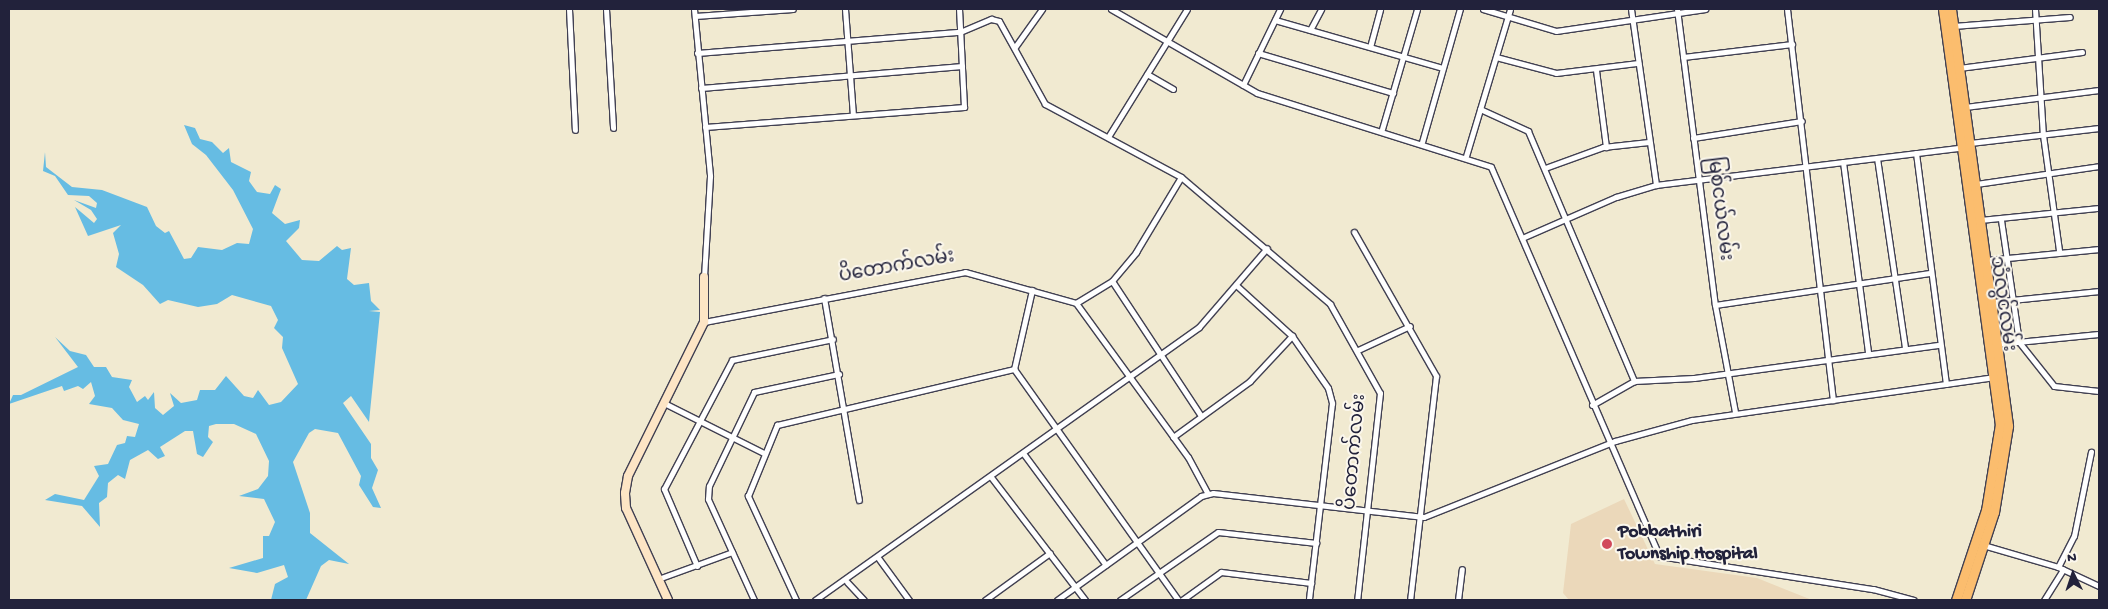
<!DOCTYPE html>
<meta charset="utf-8">
<style>
body{margin:0}
#map{position:relative;width:2108px;height:609px;overflow:hidden;background:#f1ead1;font-family:"Gochi Hand","Noto Sans Myanmar",sans-serif}
div>[style]{position:absolute}
[style*='--x']{left:calc(var(--x)*1px);top:calc(var(--y)*1px);width:calc(var(--w)*1px);rotate:calc(var(--a)*1deg)}
.built>*{inset:0;background:#ebd8ba}
.water>*{inset:0;background:#66bce3}
.roads{filter:drop-shadow(1px 0 #414052) drop-shadow(-1px 0 #414052) drop-shadow(0 1px #414052) drop-shadow(0 -1px #414052)}
.street>*{height:5px;margin:-2.5px;padding:0 2.5px;transform-origin:2.5px;border-radius:2.5px;background:#fff}
.secondary>*{height:8px;margin:-4px;padding:0 4px;transform-origin:4px;border-radius:4px;background:#fde5c5}
.primary>*{height:9px;margin:-4.5px;padding:0 4.5px;transform-origin:4.5px;border-radius:4.5px;background:#fbbd6e}
.dots>*{width:14px;height:14px;translate:-50% -50%;box-sizing:border-box;border:2px solid #fbf7ec;border-radius:50%}
span{translate:-50% -50%;white-space:nowrap;text-align:center;line-height:1.15;-webkit-text-stroke:4px #fbf7ec;paint-order:stroke}
.street-label{font-size:19px;color:#22223b}
.poi-label{font-size:19px;color:#22223b;font-weight:700}
.left{translate:0 -50%;text-align:left}
.frame{position:absolute;inset:0;border:10px solid #22223b;pointer-events:none}
.north{position:absolute;left:2048px;top:549px;width:50px;height:50px;-webkit-text-stroke:4px #fbf7ec;paint-order:stroke;rotate:356deg;font-size:14px;font-weight:700;line-height:20px;text-align:center;color:#22223b}
.north::after{content:'';display:block;margin:auto;width:18px;height:22px;background:#22223b;clip-path:polygon(50% 0,100% 100%,50% 72%,0 100%)}
</style>
<div id="map">
<div class="built">
<i style="clip-path:polygon(1624px 499px,1655px 564px,1757px 578px,1812px 600px,1569px 600px,1563px 593px,1571px 524px)"></i>
</div>
<div class="water">
<i style="clip-path:polygon(184px 125px,195px 128px,200px 139px,212px 142px,223px 153px,229px 148px,231px 162px,251px 172px,249px 181px,257px 192px,270px 194px,275px 185px,281px 189px,272px 213px,285px 224px,300px 220px,299px 228px,286px 241px,302px 260px,319px 261px,337px 246px,342px 250px,351px 248px,347px 279px,354px 285px,369px 283px,371px 301px,380px 310px,369px 311px,380px 312px,369px 422px,351px 396px,343px 403px,371px 444px,371px 458px,378px 470px,372px 488px,381px 508px,373px 507px,359px 485px,361px 476px,338px 433px,315px 429px,309px 433px,293px 462px,310px 513px,310px 533px,349px 564px,329px 560px,321px 566px,306px 600px,271px 600px,275px 584px,288px 577px,284px 565px,257px 573px,229px 568px,263px 558px,263px 536px,269px 536px,275px 522px,264px 499px,239px 496px,258px 489px,268px 476px,269px 461px,256px 434px,234px 424px,216px 424px,209px 426px,208px 437px,213px 442px,203px 457px,197px 454px,193px 431px,185px 431px,160px 447px,165px 456px,158px 459px,148px 450px,130px 460px,125px 479px,118px 475px,108px 483px,107px 497px,99px 503px,100px 527px,82px 506px,45px 500px,55px 494px,84px 500px,99px 476px,94px 466px,108px 464px,117px 445px,125px 443px,127px 436px,135px 437px,139px 424px,123px 420px,112px 408px,89px 404px,95px 396px,91px 382px,83px 389px,78px 386px,64px 391px,62px 386px,9px 404px,13px 395px,21px 395px,78px 367px,55px 337px,70px 351px,86px 355px,94px 367px,106px 367px,112px 377px,132px 380px,129px 387px,137px 402px,145px 396px,148px 400px,154px 392px,155px 408px,163px 415px,174px 406px,170px 393px,181px 403px,197px 400px,200px 390px,215px 390px,226px 376px,244px 396px,253px 398px,258px 390px,269px 405px,281px 402px,298px 384px,282px 348px,283px 337px,274px 328px,278px 320px,271px 306px,232px 295px,217px 304px,198px 307px,168px 300px,160px 304px,143px 285px,116px 267px,119px 254px,113px 233px,121px 225px,88px 236px,75px 207px,94px 223px,97px 219px,91px 210px,74px 200px,96px 208px,97px 203px,89px 196px,68px 195px,55px 176px,43px 171px,45px 152px,46px 167px,72px 187px,102px 190px,147px 207px,156px 226px,165px 233px,169px 231px,184px 259px,191px 258px,198px 247px,222px 250px,237px 243px,249px 244px,253px 229px,233px 190px,206px 155px,192px 144px)"></i>
</div>
<div class="roads">
<div class="street">
<i style="--x:569;--y:9;--w:121;--a:87.2"></i>
<i style="--x:606;--y:9;--w:119;--a:86.6"></i>
<i style="--x:694;--y:9;--w:168;--a:84.5"></i>
<i style="--x:710;--y:176;--w:101;--a:93.4"></i>
<i style="--x:845;--y:9;--w:106;--a:85.7"></i>
<i style="--x:1111;--y:9;--w:168;--a:29.9"></i>
<i style="--x:1257;--y:93;--w:245;--a:17.5"></i>
<i style="--x:1491;--y:167;--w:424;--a:66.6"></i>
<i style="--x:1659;--y:556;--w:217;--a:8.8"></i>
<i style="--x:1873;--y:589;--w:42;--a:15"></i>
<i style="--x:1483;--y:9;--w:76;--a:16.8"></i>
<i style="--x:1556;--y:31;--w:151;--a:-8.4"></i>
<i style="--x:1631;--y:9;--w:178;--a:81.9"></i>
<i style="--x:1677;--y:9;--w:298;--a:82.7"></i>
<i style="--x:1715;--y:305;--w:109;--a:79.4"></i>
<i style="--x:1787;--y:9;--w:394;--a:83.3"></i>
<i style="--x:2035;--y:9;--w:126;--a:86.4"></i>
<i style="--x:2043;--y:135;--w:117;--a:82.1"></i>
<i style="--x:695;--y:16;--w:98;--a:-4.1"></i>
<i style="--x:1275;--y:20;--w:174;--a:16"></i>
<i style="--x:1953;--y:26;--w:117;--a:-4.4"></i>
<i style="--x:1310;--y:30;--w:24;--a:-62"></i>
<i style="--x:1015;--y:47;--w:47;--a:-54.6"></i>
<i style="--x:1370;--y:47;--w:39;--a:-75"></i>
<i style="--x:697;--y:53;--w:264;--a:-4.6"></i>
<i style="--x:960;--y:32;--w:34;--a:-23"></i>
<i style="--x:991;--y:19;--w:8;--a:14"></i>
<i style="--x:999;--y:21;--w:95;--a:61"></i>
<i style="--x:1045;--y:104;--w:154;--a:28.2"></i>
<i style="--x:1181;--y:177;--w:196;--a:40.4"></i>
<i style="--x:1330;--y:304;--w:102;--a:60.7"></i>
<i style="--x:1380;--y:393;--w:208;--a:96.3"></i>
<i style="--x:1258;--y:53;--w:141;--a:16.5"></i>
<i style="--x:1496;--y:57;--w:62;--a:14.9"></i>
<i style="--x:1556;--y:73;--w:83;--a:-7"></i>
<i style="--x:1683;--y:57;--w:110;--a:-6.8"></i>
<i style="--x:1959;--y:68;--w:124;--a:-7.4"></i>
<i style="--x:1596;--y:70;--w:78;--a:82.6"></i>
<i style="--x:1147;--y:74;--w:30;--a:30"></i>
<i style="--x:1243;--y:85;--w:85;--a:-64"></i>
<i style="--x:701;--y:88;--w:262;--a:-4.8"></i>
<i style="--x:1965;--y:107;--w:135;--a:-7.2"></i>
<i style="--x:1480;--y:109;--w:53;--a:24.6"></i>
<i style="--x:1528;--y:131;--w:272;--a:67"></i>
<i style="--x:705;--y:127;--w:260;--a:-4.4"></i>
<i style="--x:964;--y:107;--w:98;--a:-92.9"></i>
<i style="--x:1382;--y:129;--w:125;--a:-73.7"></i>
<i style="--x:1108;--y:137;--w:150;--a:-58.3"></i>
<i style="--x:1693;--y:138;--w:110;--a:-8.9"></i>
<i style="--x:1422;--y:142;--w:138;--a:-74.1"></i>
<i style="--x:1970;--y:143;--w:130;--a:-6.6"></i>
<i style="--x:1916;--y:153;--w:233;--a:82.6"></i>
<i style="--x:1466;--y:156;--w:153;--a:-73.3"></i>
<i style="--x:1877;--y:158;--w:192;--a:81.6"></i>
<i style="--x:1843;--y:162;--w:193;--a:82.5"></i>
<i style="--x:1545;--y:168;--w:62;--a:-19.9"></i>
<i style="--x:1603;--y:147;--w:46;--a:-6.2"></i>
<i style="--x:1976;--y:184;--w:124;--a:-8.3"></i>
<i style="--x:1980;--y:220;--w:120;--a:-5.8"></i>
<i style="--x:2001;--y:220;--w:123;--a:81.6"></i>
<i style="--x:2019;--y:342;--w:56;--a:51.5"></i>
<i style="--x:2054;--y:386;--w:45;--a:6.3"></i>
<i style="--x:1354;--y:232;--w:166;--a:60.3"></i>
<i style="--x:1436;--y:376;--w:226;--a:96.6"></i>
<i style="--x:1522;--y:238;--w:103;--a:-23.6"></i>
<i style="--x:1616;--y:197;--w:42;--a:-16.7"></i>
<i style="--x:1656;--y:185;--w:310;--a:-7"></i>
<i style="--x:1987;--y:260;--w:113;--a:-5.6"></i>
<i style="--x:1112;--y:281;--w:162;--a:56.6"></i>
<i style="--x:1236;--y:285;--w:76;--a:42.3"></i>
<i style="--x:1292;--y:336;--w:63;--a:55.3"></i>
<i style="--x:1328;--y:388;--w:16;--a:75"></i>
<i style="--x:1332;--y:403;--w:198;--a:96.7"></i>
<i style="--x:1032;--y:290;--w:81;--a:102.8"></i>
<i style="--x:1014;--y:369;--w:283;--a:54.6"></i>
<i style="--x:824;--y:298;--w:205;--a:80.2"></i>
<i style="--x:1992;--y:302;--w:108;--a:-5.9"></i>
<i style="--x:1076;--y:303;--w:190;--a:54"></i>
<i style="--x:1188;--y:457;--w:42;--a:61.6"></i>
<i style="--x:1715;--y:305;--w:217;--a:-8.5"></i>
<i style="--x:704;--y:322;--w:266;--a:-10.8"></i>
<i style="--x:965;--y:272;--w:115;--a:15.6"></i>
<i style="--x:1076;--y:303;--w:42;--a:-31.4"></i>
<i style="--x:1112;--y:281;--w:38;--a:-50"></i>
<i style="--x:1136;--y:252;--w:87;--a:-59"></i>
<i style="--x:1997;--y:344;--w:102;--a:-5.6"></i>
<i style="--x:1358;--y:350;--w:57;--a:-24.8"></i>
<i style="--x:664;--y:403;--w:112;--a:26.6"></i>
<i style="--x:1592;--y:405;--w:48;--a:-29.7"></i>
<i style="--x:1634;--y:381;--w:60;--a:-2.9"></i>
<i style="--x:1694;--y:378;--w:246;--a:-7.7"></i>
<i style="--x:1173;--y:437;--w:95;--a:-36"></i>
<i style="--x:1250;--y:381;--w:62;--a:-47"></i>
<i style="--x:1023;--y:453;--w:139;--a:53.5"></i>
<i style="--x:991;--y:477;--w:155;--a:52.6"></i>
<i style="--x:1983;--y:545;--w:78;--a:16.3"></i>
<i style="--x:2058;--y:567;--w:45;--a:24.9"></i>
<i style="--x:879;--y:559;--w:51;--a:53.8"></i>
<i style="--x:697;--y:566;--w:84;--a:-113.2"></i>
<i style="--x:664;--y:489;--w:146;--a:-62.2"></i>
<i style="--x:732;--y:360;--w:103;--a:-11.7"></i>
<i style="--x:2058;--y:567;--w:35;--a:-63"></i>
<i style="--x:2074;--y:536;--w:86;--a:-78.6"></i>
<i style="--x:658;--y:579;--w:79;--a:-20"></i>
<i style="--x:847;--y:582;--w:25;--a:47"></i>
<i style="--x:754;--y:600;--w:111;--a:-114.5"></i>
<i style="--x:708;--y:499;--w:13;--a:-86"></i>
<i style="--x:709;--y:486;--w:104;--a:-64.4"></i>
<i style="--x:754;--y:392;--w:87;--a:-12"></i>
<i style="--x:796;--y:600;--w:115;--a:-114.8"></i>
<i style="--x:748;--y:496;--w:77;--a:-67.8"></i>
<i style="--x:777;--y:425;--w:244;--a:-13.3"></i>
<i style="--x:815;--y:600;--w:471;--a:-35.4"></i>
<i style="--x:1199;--y:327;--w:104;--a:-49.3"></i>
<i style="--x:985;--y:600;--w:80;--a:-35.9"></i>
<i style="--x:1057;--y:600;--w:178;--a:-35.8"></i>
<i style="--x:1201;--y:496;--w:12;--a:-14"></i>
<i style="--x:1213;--y:493;--w:212;--a:6.5"></i>
<i style="--x:1424;--y:517;--w:206;--a:-21.7"></i>
<i style="--x:1615;--y:441;--w:80;--a:-15.3"></i>
<i style="--x:1692;--y:420;--w:305;--a:-8.1"></i>
<i style="--x:1120;--y:600;--w:119;--a:-34.8"></i>
<i style="--x:1218;--y:532;--w:99;--a:6.4"></i>
<i style="--x:1182;--y:600;--w:48;--a:-35.7"></i>
<i style="--x:1221;--y:572;--w:91;--a:7"></i>
<i style="--x:1458;--y:600;--w:31;--a:-83"></i>
<i style="--x:2044;--y:600;--w:36;--a:-58"></i>
</div>
<div class="secondary">
<i style="--x:668;--y:600;--w:101;--a:-114.5"></i>
<i style="--x:626;--y:508;--w:15;--a:-94"></i>
<i style="--x:625;--y:493;--w:17;--a:-80"></i>
<i style="--x:628;--y:476;--w:172;--a:-63.7"></i>
<i style="--x:704;--y:322;--w:45;--a:-90"></i>
</div>
<div class="primary">
<i style="--x:1943;--y:9;--w:419;--a:82.2"></i>
<i style="--x:2000;--y:424;--w:87;--a:99.2"></i>
<i style="--x:1986;--y:510;--w:95;--a:108.4"></i>
<i style="--x:1951;--y:9;--w:421;--a:82.2"></i>
<i style="--x:2008;--y:426;--w:87;--a:99.2"></i>
<i style="--x:1994;--y:512;--w:93;--a:108.2"></i>
</div>
</div>
<div class="dots">
<i style="left:1607px;top:544px;background:#d1495b"></i>
</div>
<div class="street-label">
<span style="left:1718px;top:209px;rotate:83deg">မြစ်ငယ်လမ်း</span>
<span style="left:897px;top:268px;rotate:-10deg">ပိတောက်လမ်း</span>
<span style="left:2001px;top:304px;rotate:82deg">သံလွင်လမ်း</span>
<span style="left:1356px;top:452px;rotate:-85deg">ပိတောက်လမ်း</span>
</div>
<div class="poi-label">
<span class="left" style="left:1618px;top:544px">Pobbathiri<br>Township Hospital</span>
</div>
<div class="frame"></div>
<div class="north">N</div>
</div>
